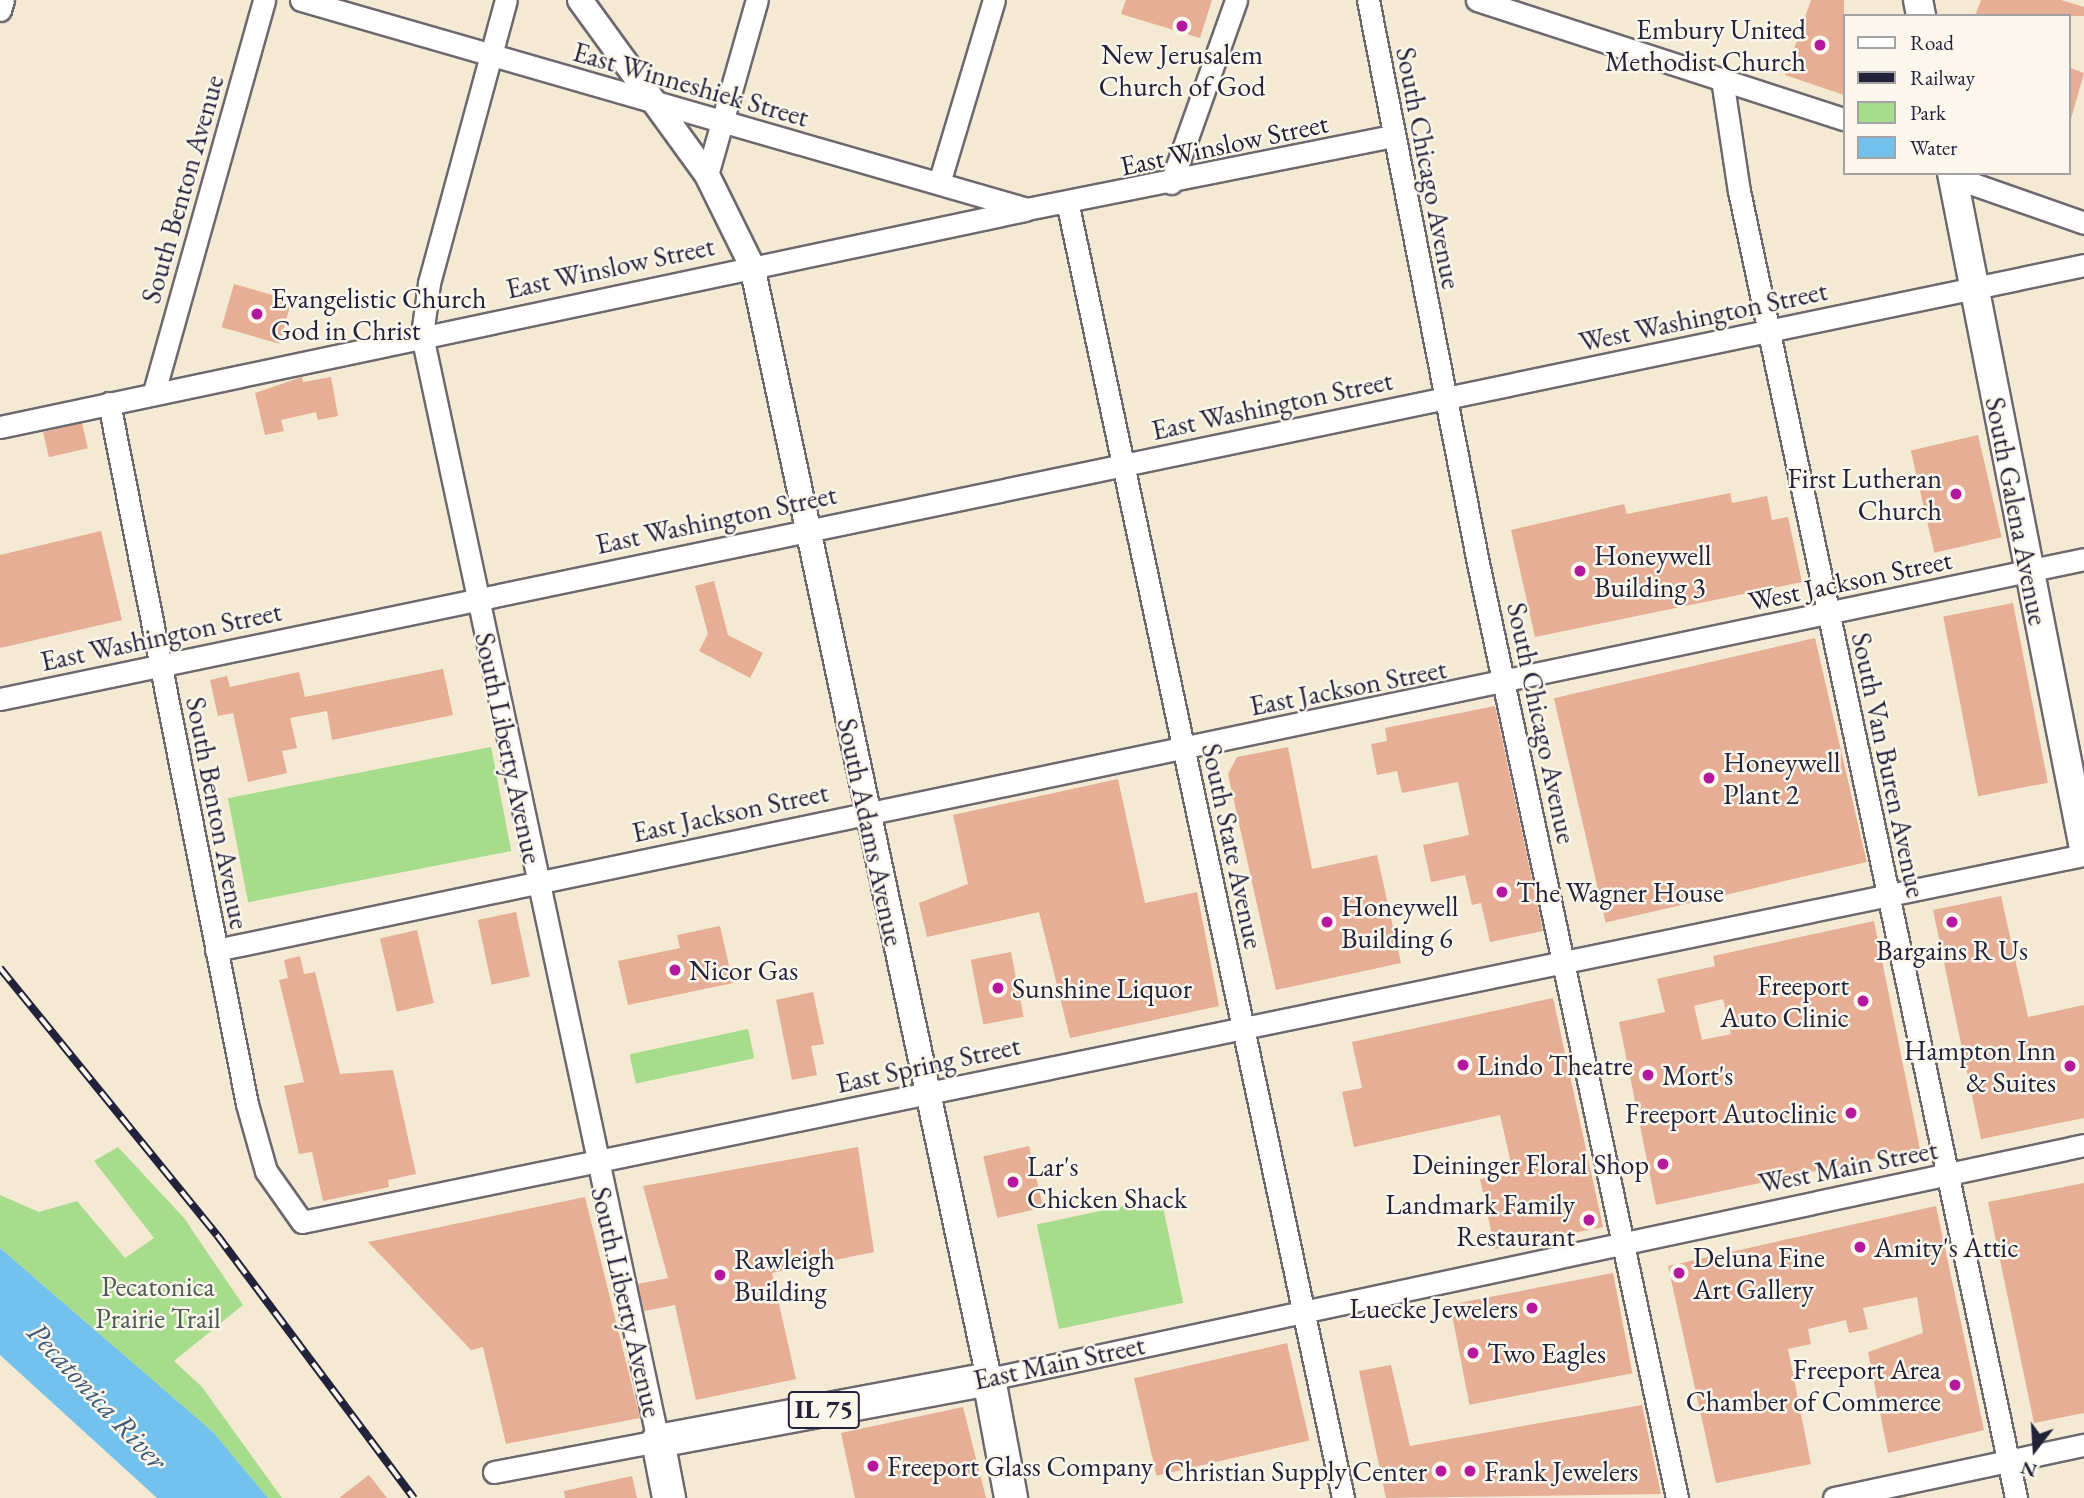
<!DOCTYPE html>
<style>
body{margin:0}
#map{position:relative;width:2084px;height:1498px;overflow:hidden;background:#f4e9d2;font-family:"EB Garamond",serif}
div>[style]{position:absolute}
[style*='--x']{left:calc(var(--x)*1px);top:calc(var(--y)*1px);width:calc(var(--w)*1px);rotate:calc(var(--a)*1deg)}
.green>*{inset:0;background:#a7dc8c;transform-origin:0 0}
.water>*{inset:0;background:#72c2ed}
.building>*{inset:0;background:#e5ae95;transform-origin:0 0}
.roads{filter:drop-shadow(2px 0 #6c6870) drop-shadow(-2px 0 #6c6870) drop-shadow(0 2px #6c6870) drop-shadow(0 -2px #6c6870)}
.minor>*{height:21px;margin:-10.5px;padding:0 10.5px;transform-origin:10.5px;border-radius:10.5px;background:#fff}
.tertiary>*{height:24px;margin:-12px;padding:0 12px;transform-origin:12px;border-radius:12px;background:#fff}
.secondary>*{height:28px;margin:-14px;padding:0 14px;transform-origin:14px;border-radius:14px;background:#fff}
.primary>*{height:32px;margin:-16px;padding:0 16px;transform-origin:16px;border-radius:16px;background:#fff}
.rail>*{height:8px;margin-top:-4px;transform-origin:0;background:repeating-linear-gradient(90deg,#fbf7ec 0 16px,#22223b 0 32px);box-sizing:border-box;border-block:2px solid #22223b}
.dots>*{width:19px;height:19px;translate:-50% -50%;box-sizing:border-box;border:4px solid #fbf7ec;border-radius:50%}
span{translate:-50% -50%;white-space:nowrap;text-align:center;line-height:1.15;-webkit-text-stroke:5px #fbf7ec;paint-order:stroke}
.shield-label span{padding:2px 5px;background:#fbf7ec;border:2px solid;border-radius:5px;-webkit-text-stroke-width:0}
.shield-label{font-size:26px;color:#22223b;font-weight:700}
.poi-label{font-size:28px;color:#22223b}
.right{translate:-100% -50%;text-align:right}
.left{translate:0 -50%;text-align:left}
.street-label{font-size:28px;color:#22223b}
.park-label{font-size:28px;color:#4a5a53}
.water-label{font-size:30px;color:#3e5a79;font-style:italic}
.legend{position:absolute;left:1843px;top:14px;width:228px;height:161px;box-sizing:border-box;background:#fbf7ec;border:2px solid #a4a2a5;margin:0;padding:9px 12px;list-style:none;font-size:21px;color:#22223b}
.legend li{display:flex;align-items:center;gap:14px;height:35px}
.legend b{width:35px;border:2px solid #a4a2a5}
.north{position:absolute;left:2000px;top:1414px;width:70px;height:70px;-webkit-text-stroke:5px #fbf7ec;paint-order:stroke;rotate:197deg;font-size:19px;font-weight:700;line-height:28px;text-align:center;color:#22223b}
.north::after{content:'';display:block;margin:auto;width:24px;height:32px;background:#22223b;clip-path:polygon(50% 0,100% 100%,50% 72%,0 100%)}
</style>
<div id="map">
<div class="green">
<i style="left:491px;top:747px;width:106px;height:268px;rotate:79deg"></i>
<i style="left:748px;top:1029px;width:30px;height:121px;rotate:78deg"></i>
<i style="clip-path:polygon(118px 1147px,184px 1218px,243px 1305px,174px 1361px,202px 1387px,282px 1498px,268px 1498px,213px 1432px,0 1248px,0 1195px,39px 1212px,77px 1201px,125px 1258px,154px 1238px,94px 1161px)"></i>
<i style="left:1161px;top:1198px;width:107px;height:127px;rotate:78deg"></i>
</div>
<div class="water">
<i style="clip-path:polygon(0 1248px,213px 1432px,268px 1498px,157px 1498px,0 1355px)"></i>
</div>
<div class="building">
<i style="clip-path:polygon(1126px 0,1212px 0,1200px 38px,1121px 14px)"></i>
<i style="clip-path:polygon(1811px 0,1844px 0,1844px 95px,1785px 75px)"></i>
<i style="clip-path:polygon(1981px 0,2061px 0,2084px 7px,2084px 16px,1975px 16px)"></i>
<i style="clip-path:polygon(2068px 67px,2084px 73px,2071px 119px,2068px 119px)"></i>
<i style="left:234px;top:284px;width:60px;height:45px;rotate:16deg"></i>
<i style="clip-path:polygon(302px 377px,303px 382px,331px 377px,338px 416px,318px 420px,316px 412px,281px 420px,284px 431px,265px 435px,255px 393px)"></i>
<i style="left:82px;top:423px;width:26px;height:40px;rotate:77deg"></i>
<i style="left:1978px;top:435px;width:105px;height:69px;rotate:77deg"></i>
<i style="clip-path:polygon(1730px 493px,1732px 503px,1767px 496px,1772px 520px,1788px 517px,1802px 582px,1535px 637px,1511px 530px,1624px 504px,1627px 514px)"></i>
<i style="clip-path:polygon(101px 531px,122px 620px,0 648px,0 555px)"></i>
<i style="clip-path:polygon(714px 581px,728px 635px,763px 653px,750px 678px,699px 651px,708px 634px,695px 586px)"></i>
<i style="left:2013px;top:603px;width:183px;height:71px;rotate:79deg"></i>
<i style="left:1815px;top:638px;width:230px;height:268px;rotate:77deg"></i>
<i style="clip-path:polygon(443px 669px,453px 715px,332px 740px,327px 711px,290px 718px,297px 748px,282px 751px,287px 773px,248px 782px,233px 713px,218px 716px,210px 680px,227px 676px,230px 687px,299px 672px,305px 697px)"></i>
<i style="clip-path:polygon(1495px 706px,1543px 931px,1490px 942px,1481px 903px,1472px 905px,1465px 875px,1431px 882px,1423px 845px,1469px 835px,1458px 782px,1402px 793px,1397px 771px,1377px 775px,1371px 744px,1387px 741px,1385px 728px)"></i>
<i style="clip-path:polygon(1288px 747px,1312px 869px,1377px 855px,1401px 963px,1276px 990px,1228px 774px,1237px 757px)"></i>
<i style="clip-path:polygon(1118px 779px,1145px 903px,1197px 892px,1219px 1006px,1070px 1038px,1039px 912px,927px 937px,919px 903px,968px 884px,953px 815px)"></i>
<i style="clip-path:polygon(2001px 896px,2028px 1017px,2084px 1005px,2084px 1118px,1981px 1139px,1933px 910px)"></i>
<i style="left:516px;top:912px;width:66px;height:39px;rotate:78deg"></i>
<i style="clip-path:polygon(evenodd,1874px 921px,1920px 1149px,1656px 1205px,1619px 1022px,1665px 1012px,1657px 979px,1715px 966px,1713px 956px,1874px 921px,1723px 999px,1731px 1034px,1702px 1040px,1694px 1006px,1723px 999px)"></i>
<i style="clip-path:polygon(720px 926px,733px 983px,628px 1005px,618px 961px,680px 948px,677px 935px)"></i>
<i style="left:417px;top:930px;width:75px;height:38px;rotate:77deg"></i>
<i style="left:1011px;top:952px;width:66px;height:41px;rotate:79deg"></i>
<i style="clip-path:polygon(300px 956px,304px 974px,315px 972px,340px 1074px,393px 1070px,416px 1174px,388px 1180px,389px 1187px,323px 1201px,312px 1152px,299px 1154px,284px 1086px,304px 1082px,279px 980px,288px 978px,284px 960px)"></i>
<i style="clip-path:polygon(813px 992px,824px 1044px,811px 1046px,817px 1075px,792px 1080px,776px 1000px)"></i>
<i style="clip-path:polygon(1553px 998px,1603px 1227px,1495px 1249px,1480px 1179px,1513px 1172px,1500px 1115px,1354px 1147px,1342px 1092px,1362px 1088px,1352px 1042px)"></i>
<i style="left:1029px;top:1146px;width:63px;height:47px;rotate:77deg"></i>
<i style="clip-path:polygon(858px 1147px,874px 1252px,772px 1273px,796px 1379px,696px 1400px,675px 1305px,644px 1311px,638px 1284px,668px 1278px,643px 1186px)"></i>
<i style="clip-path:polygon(2084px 1183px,2084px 1413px,2034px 1423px,1988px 1202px)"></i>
<i style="clip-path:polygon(585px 1197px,640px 1418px,506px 1444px,483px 1347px,471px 1350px,368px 1242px)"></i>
<i style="clip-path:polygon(1936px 1206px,1984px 1430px,1888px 1453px,1868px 1352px,1923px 1333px,1917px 1297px,1863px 1308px,1868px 1329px,1849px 1333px,1846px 1320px,1808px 1329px,1811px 1344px,1788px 1349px,1811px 1464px,1716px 1483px,1668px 1266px)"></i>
<i style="left:1613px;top:1273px;width:102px;height:166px;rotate:79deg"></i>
<i style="left:1287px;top:1343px;width:100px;height:157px;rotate:77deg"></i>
<i style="clip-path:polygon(1391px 1365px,1410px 1446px,1642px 1405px,1661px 1494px,1386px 1498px,1359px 1371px)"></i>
<i style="clip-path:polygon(963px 1407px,986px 1498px,855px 1498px,841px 1433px)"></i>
<i style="clip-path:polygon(369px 1475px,387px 1498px,339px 1498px)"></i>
<i style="clip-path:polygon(632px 1476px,637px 1498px,565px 1498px,564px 1491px)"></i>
</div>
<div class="roads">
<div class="minor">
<i style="--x:301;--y:0;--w:755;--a:16.06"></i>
<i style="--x:1027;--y:209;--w:373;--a:-11.3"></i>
<i style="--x:1368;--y:0;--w:574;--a:78.94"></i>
<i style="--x:1478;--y:563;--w:956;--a:77.98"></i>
<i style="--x:1477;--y:0;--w:386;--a:18"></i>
<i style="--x:0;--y:10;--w:10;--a:-73"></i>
<i style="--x:1722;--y:79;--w:113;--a:81.4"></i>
<i style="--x:1739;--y:191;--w:1336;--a:78.03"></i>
<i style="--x:707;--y:175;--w:182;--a:-74.1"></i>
<i style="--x:1953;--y:177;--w:139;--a:19.3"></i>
<i style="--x:939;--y:183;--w:191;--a:-73.3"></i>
<i style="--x:1171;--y:183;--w:194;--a:-70.4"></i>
<i style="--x:1068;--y:206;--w:1321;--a:77.98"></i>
<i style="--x:154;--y:392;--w:407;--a:-74.3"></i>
<i style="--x:109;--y:403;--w:714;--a:78.86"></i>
<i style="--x:247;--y:1104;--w:70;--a:74.2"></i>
<i style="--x:266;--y:1171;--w:62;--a:54.8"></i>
<i style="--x:302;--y:1222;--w:1819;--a:-11.64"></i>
<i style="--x:0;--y:427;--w:1048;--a:-11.95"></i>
<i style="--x:0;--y:699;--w:2129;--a:-11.76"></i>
<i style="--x:216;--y:950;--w:1908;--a:-11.82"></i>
<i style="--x:989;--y:1379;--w:1120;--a:-12.06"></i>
<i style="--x:494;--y:1472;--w:167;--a:-10.7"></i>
<i style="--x:658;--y:1441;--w:1131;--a:-102.05"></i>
<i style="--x:422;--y:335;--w:52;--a:-82.3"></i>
<i style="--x:429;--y:283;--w:293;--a:-74.8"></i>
<i style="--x:1834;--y:1498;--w:256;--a:-12"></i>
</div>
<div class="tertiary">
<i style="--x:580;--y:0;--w:216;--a:54"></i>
<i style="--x:707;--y:175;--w:102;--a:63.7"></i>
<i style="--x:752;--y:266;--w:1138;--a:77.98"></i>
</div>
<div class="secondary">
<i style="--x:1918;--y:0;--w:16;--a:79"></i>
<i style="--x:1952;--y:173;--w:688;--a:78.94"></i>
</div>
<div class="primary">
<i style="--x:669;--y:1498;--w:58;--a:-100.9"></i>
<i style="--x:658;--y:1441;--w:337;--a:-10.6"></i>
<i style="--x:989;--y:1379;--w:121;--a:79.5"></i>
</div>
</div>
<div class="rail">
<i style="--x:0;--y:968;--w:344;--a:50.9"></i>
<i style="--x:217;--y:1235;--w:329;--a:53.2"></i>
</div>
<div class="dots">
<i style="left:1182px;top:26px;background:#b5179e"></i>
<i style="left:1820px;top:45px;background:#b5179e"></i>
<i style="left:257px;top:314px;background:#b5179e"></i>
<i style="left:1956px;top:494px;background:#b5179e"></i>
<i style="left:1580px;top:571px;background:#b5179e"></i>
<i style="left:1709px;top:778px;background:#b5179e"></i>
<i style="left:1502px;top:892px;background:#b5179e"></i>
<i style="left:1327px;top:922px;background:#b5179e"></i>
<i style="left:1952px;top:922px;background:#b5179e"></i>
<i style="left:675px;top:970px;background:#b5179e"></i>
<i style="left:998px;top:988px;background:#b5179e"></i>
<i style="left:1863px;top:1001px;background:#b5179e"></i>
<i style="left:1463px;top:1065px;background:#b5179e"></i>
<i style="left:2070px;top:1066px;background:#b5179e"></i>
<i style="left:1648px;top:1075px;background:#b5179e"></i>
<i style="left:1851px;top:1113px;background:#b5179e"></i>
<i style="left:1663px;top:1164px;background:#b5179e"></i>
<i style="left:1013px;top:1182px;background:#b5179e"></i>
<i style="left:1589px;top:1220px;background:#b5179e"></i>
<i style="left:1860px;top:1247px;background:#b5179e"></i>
<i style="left:1679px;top:1273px;background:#b5179e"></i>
<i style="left:720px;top:1275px;background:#b5179e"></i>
<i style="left:1532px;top:1308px;background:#b5179e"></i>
<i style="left:1473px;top:1353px;background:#b5179e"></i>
<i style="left:1955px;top:1385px;background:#b5179e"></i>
<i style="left:873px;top:1466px;background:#b5179e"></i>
<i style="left:1441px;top:1471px;background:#b5179e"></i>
<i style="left:1470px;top:1471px;background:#b5179e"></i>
</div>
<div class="shield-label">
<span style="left:824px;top:1410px">IL 75</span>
</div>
<div class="poi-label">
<span class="right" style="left:1806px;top:45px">Embury United<br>Methodist Church</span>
<span style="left:1182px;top:70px">New Jerusalem<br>Church of God</span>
<span class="left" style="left:271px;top:314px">Evangelistic Church<br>God in Christ</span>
<span class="right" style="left:1942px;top:494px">First Lutheran<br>Church</span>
<span class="left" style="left:1594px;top:571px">Honeywell<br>Building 3</span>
<span class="left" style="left:1723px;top:778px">Honeywell<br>Plant 2</span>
<span class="left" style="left:1516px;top:892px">The Wagner House</span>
<span class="left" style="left:1341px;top:922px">Honeywell<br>Building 6</span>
<span style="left:1952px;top:950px">Bargains R Us</span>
<span class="left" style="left:689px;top:970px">Nicor Gas</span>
<span class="right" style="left:1849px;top:1001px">Freeport<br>Auto Clinic</span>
<span class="left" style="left:1012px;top:988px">Sunshine Liquor</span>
<span class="right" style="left:2056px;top:1066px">Hampton Inn<br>&amp; Suites</span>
<span class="left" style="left:1477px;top:1065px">Lindo Theatre</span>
<span class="left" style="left:1662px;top:1075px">Mort's</span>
<span class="right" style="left:1837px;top:1113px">Freeport Autoclinic</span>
<span class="right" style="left:1649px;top:1164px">Deininger Floral Shop</span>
<span class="left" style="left:1027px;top:1182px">Lar's<br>Chicken Shack</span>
<span class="right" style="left:1575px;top:1220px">Landmark Family<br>Restaurant</span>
<span class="left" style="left:1874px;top:1247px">Amity's Attic</span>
<span class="left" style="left:1693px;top:1273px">Deluna Fine<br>Art Gallery</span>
<span class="left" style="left:734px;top:1275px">Rawleigh<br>Building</span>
<span class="right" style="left:1518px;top:1308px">Luecke Jewelers</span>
<span class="left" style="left:1487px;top:1353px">Two Eagles</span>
<span class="right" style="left:1941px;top:1385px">Freeport Area<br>Chamber of Commerce</span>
<span class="left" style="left:887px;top:1466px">Freeport Glass Company</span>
<span class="right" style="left:1427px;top:1471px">Christian Supply Center</span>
<span class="left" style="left:1484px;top:1471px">Frank Jewelers</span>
</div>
<div class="street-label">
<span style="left:691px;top:84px;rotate:16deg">East Winneshiek Street</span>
<span style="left:1224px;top:144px;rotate:-12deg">East Winslow Street</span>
<span style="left:1429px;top:168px;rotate:79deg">South Chicago Avenue</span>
<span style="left:182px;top:189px;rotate:-74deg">South Benton Avenue</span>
<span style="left:610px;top:267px;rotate:-12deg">East Winslow Street</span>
<span style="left:1703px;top:316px;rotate:-12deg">West Washington Street</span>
<span style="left:1272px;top:405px;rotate:-12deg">East Washington Street</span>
<span style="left:2017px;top:511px;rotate:79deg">South Galena Avenue</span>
<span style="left:716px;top:519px;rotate:-12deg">East Washington Street</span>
<span style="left:1850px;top:580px;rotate:-12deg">West Jackson Street</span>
<span style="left:161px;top:636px;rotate:-12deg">East Washington Street</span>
<span style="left:1348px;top:687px;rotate:-11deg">East Jackson Street</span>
<span style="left:1542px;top:723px;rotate:78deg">South Chicago Avenue</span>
<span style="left:509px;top:748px;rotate:78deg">South Liberty Avenue</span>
<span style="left:1889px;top:765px;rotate:78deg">South Van Buren Avenue</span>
<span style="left:730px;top:812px;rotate:-12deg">East Jackson Street</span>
<span style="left:218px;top:813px;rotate:79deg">South Benton Avenue</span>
<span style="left:871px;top:832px;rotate:78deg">South Adams Avenue</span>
<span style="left:1233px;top:846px;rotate:78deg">South State Avenue</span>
<span style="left:928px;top:1064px;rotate:-12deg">East Spring Street</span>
<span style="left:1848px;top:1166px;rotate:-11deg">West Main Street</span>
<span style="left:627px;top:1302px;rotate:77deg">South Liberty Avenue</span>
<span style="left:1059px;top:1362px;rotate:-12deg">East Main Street</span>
</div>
<div class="park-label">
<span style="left:158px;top:1302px">Pecatonica<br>Prairie Trail</span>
</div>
<div class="water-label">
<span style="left:97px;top:1396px;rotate:47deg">Pecatonica River</span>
</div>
<ul class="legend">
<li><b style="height:9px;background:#fff"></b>Road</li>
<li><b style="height:9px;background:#22223b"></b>Railway</li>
<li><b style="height:19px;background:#a7dc8c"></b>Park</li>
<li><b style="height:19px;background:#72c2ed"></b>Water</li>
</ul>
<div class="north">N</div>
</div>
